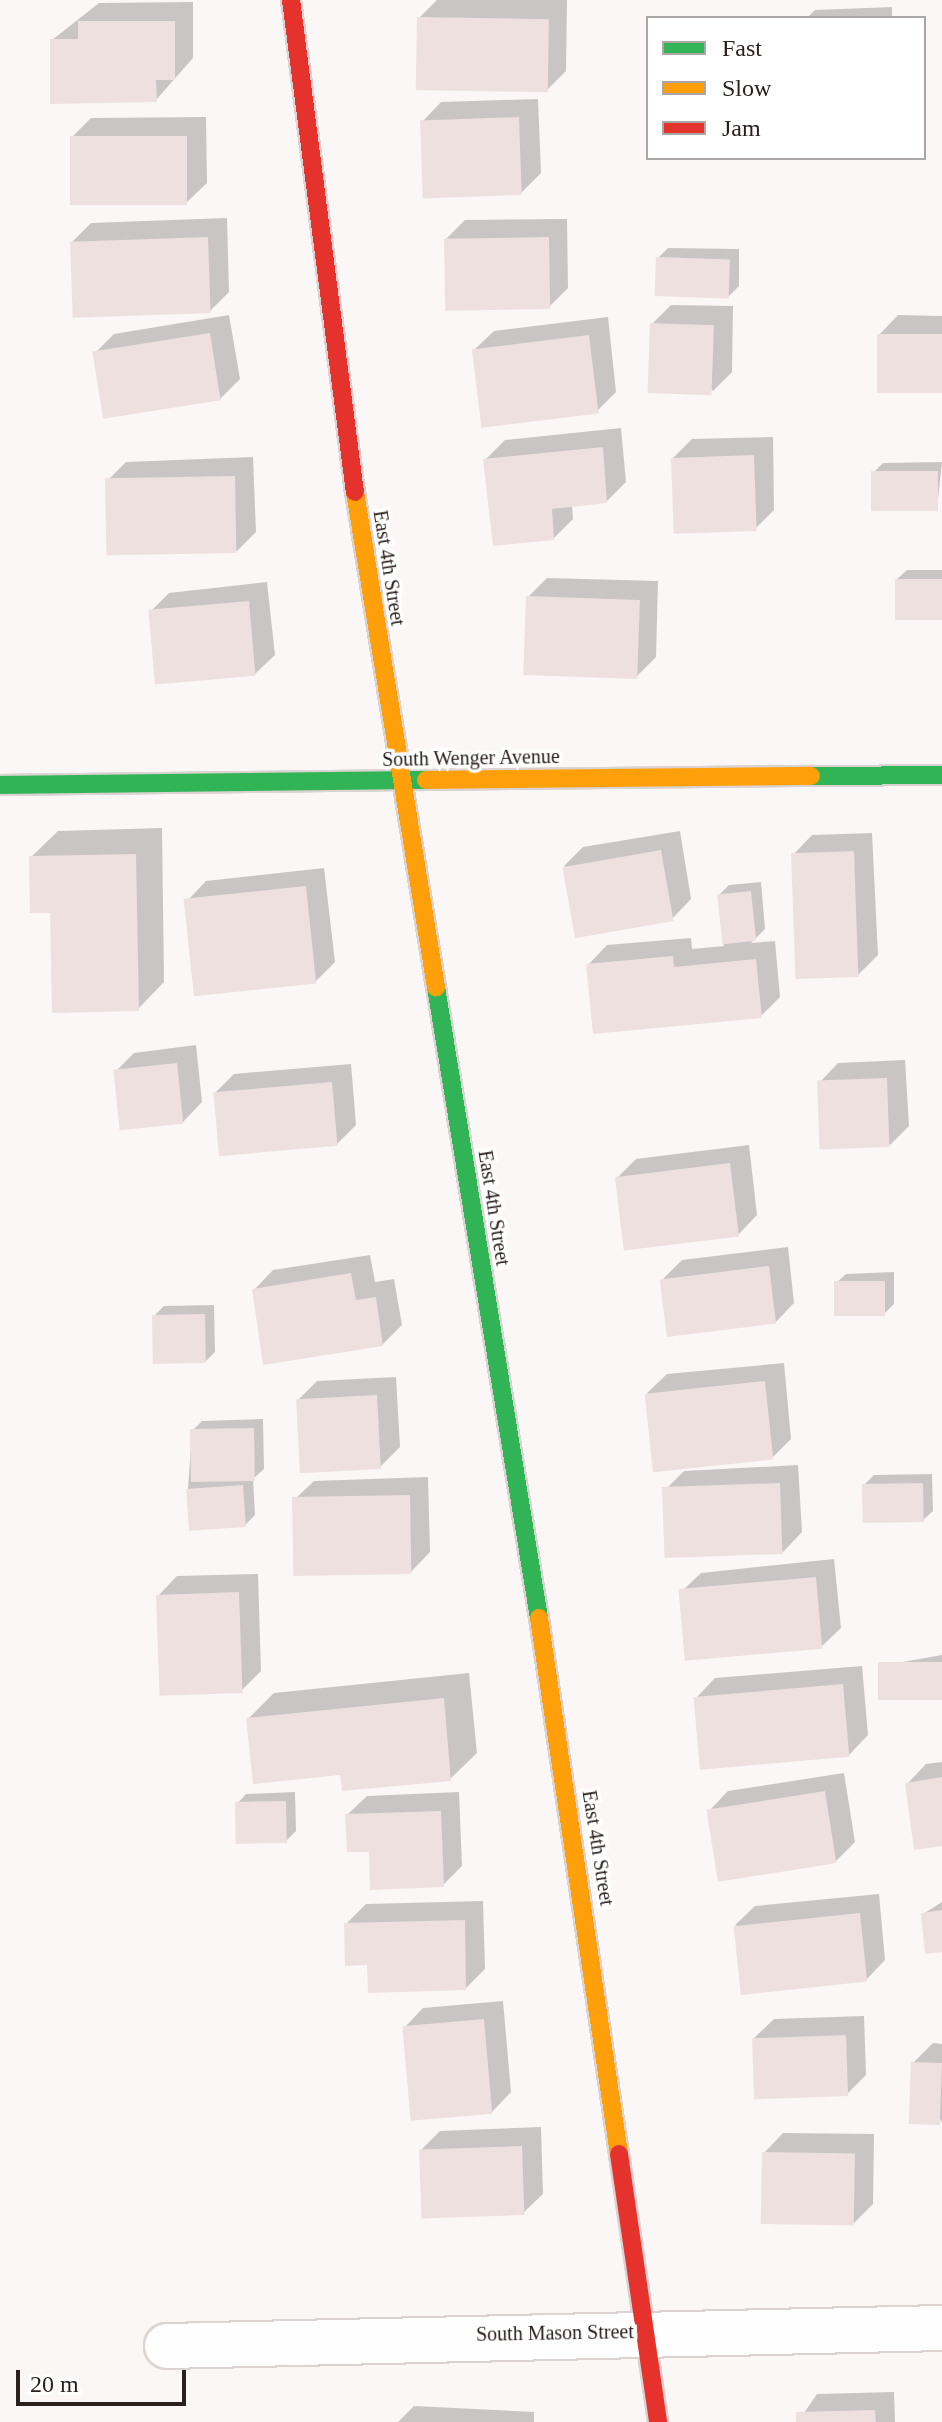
<!DOCTYPE html>
<style>
body{margin:0}
#map{position:relative;width:942px;height:2422px;overflow:hidden;background:#fbf7f6;font-family:Georgia,serif}
div>[style]{position:absolute}
[style*='--x']{left:calc(var(--x)*1px);top:calc(var(--y)*1px);width:calc(var(--w)*1px);rotate:calc(var(--a)*1deg)}
.shadow>*{inset:0;background:#0003}
.building>*{inset:0;background:#eee0de;transform-origin:0 0}
.roads{filter:drop-shadow(2px 0 #dad3d1) drop-shadow(-2px 0 #dad3d1) drop-shadow(0 2px #dad3d1) drop-shadow(0 -2px #dad3d1)}
.street>*{height:44px;margin:-22px;padding:0 22px;transform-origin:22px;border-radius:22px;background:#fefefe}
.fast>*{height:18px;margin:-9px;padding:0 9px;transform-origin:9px;border-radius:9px;background:#30b455}
.slow>*{height:18px;margin:-9px;padding:0 9px;transform-origin:9px;border-radius:9px;background:#ff9f0a}
.jam>*{height:18px;margin:-9px;padding:0 9px;transform-origin:9px;border-radius:9px;background:#e5322d}
span{translate:-50% -50%;white-space:nowrap;text-align:center;line-height:1.15;-webkit-text-stroke:7px #fff;paint-order:stroke}
.street-label{font-size:20px;color:#2a201e}
.legend{position:absolute;left:646px;top:16px;width:280px;height:144px;box-sizing:border-box;background:#fff;border:2px solid #aaa6a5;margin:0;padding:10px 14px;list-style:none;font-size:24px;color:#2a201e}
.legend li{display:flex;align-items:center;gap:16px;height:40px}
.legend b{width:40px;border:2px solid #aaa6a5}
.scale{position:absolute;left:16px;top:2370px;width:170px;height:36px;box-sizing:border-box;border:4px solid #2a201e;border-top:0;padding-left:10px;font-size:24px;line-height:28px;white-space:nowrap;color:#2a201e;-webkit-text-stroke:6px #fff;paint-order:stroke}
</style>
<div id="map">
<div class="shadow">
<i style="clip-path:polygon(437px 0,567px 0,566px 71px,547px 90px,419px 18px)"></i>
<i style="clip-path:polygon(193px 2px,193px 58px,156px 100px,52px 40px,99px 3px)"></i>
<i style="clip-path:polygon(892px 7px,892px 18px,807px 18px,815px 10px)"></i>
<i style="clip-path:polygon(538px 99px,541px 173px,521px 193px,422px 122px,441px 102px)"></i>
<i style="clip-path:polygon(206px 117px,207px 183px,187px 202px,72px 137px,91px 118px)"></i>
<i style="clip-path:polygon(227px 218px,229px 292px,210px 311px,72px 242px,91px 223px)"></i>
<i style="clip-path:polygon(567px 219px,568px 288px,549px 307px,446px 239px,465px 220px)"></i>
<i style="clip-path:polygon(668px 248px,739px 249px,739px 286px,729px 296px,658px 258px)"></i>
<i style="clip-path:polygon(671px 305px,733px 306px,732px 372px,713px 391px,652px 324px)"></i>
<i style="clip-path:polygon(229px 315px,240px 379px,220px 399px,95px 353px,114px 334px)"></i>
<i style="clip-path:polygon(898px 315px,942px 316px,942px 391px,879px 335px)"></i>
<i style="clip-path:polygon(608px 317px,616px 392px,597px 411px,474px 350px,494px 331px)"></i>
<i style="clip-path:polygon(621px 428px,626px 482px,607px 501px,572px 505px,573px 519px,554px 538px,486px 459px,505px 440px)"></i>
<i style="clip-path:polygon(773px 437px,774px 510px,755px 529px,673px 458px,692px 439px)"></i>
<i style="clip-path:polygon(253px 457px,256px 532px,237px 551px,107px 481px,126px 462px)"></i>
<i style="clip-path:polygon(942px 462px,937px 509px,873px 473px,883px 463px)"></i>
<i style="clip-path:polygon(907px 570px,942px 570px,942px 619px,897px 579px)"></i>
<i style="clip-path:polygon(547px 578px,658px 581px,656px 657px,637px 676px,528px 597px)"></i>
<i style="clip-path:polygon(267px 582px,275px 655px,255px 674px,150px 612px,169px 593px)"></i>
<i style="clip-path:polygon(162px 828px,164px 982px,138px 1009px,52px 911px,31px 857px,58px 831px)"></i>
<i style="clip-path:polygon(680px 831px,691px 899px,672px 919px,564px 866px,583px 847px)"></i>
<i style="clip-path:polygon(872px 833px,878px 955px,858px 975px,793px 855px,812px 835px)"></i>
<i style="clip-path:polygon(324px 868px,335px 962px,316px 981px,187px 901px,206px 881px)"></i>
<i style="clip-path:polygon(761px 882px,765px 929px,751px 943px,775px 941px,780px 997px,761px 1016px,588px 965px,607px 945px,691px 938px,692px 949px,724px 946px,719px 895px,729px 885px)"></i>
<i style="clip-path:polygon(196px 1045px,202px 1102px,183px 1122px,115px 1072px,134px 1053px)"></i>
<i style="clip-path:polygon(905px 1060px,909px 1126px,890px 1145px,819px 1083px,838px 1063px)"></i>
<i style="clip-path:polygon(351px 1064px,356px 1125px,337px 1144px,215px 1093px,234px 1074px)"></i>
<i style="clip-path:polygon(749px 1145px,757px 1215px,738px 1235px,617px 1178px,636px 1159px)"></i>
<i style="clip-path:polygon(788px 1247px,794px 1303px,775px 1323px,663px 1279px,682px 1260px)"></i>
<i style="clip-path:polygon(370px 1255px,375px 1282px,394px 1279px,402px 1325px,382px 1345px,254px 1290px,273px 1270px)"></i>
<i style="clip-path:polygon(894px 1272px,894px 1304px,884px 1314px,836px 1283px,846px 1274px)"></i>
<i style="clip-path:polygon(214px 1305px,215px 1352px,205px 1362px,154px 1316px,164px 1306px)"></i>
<i style="clip-path:polygon(784px 1363px,791px 1439px,772px 1458px,647px 1393px,667px 1374px)"></i>
<i style="clip-path:polygon(396px 1377px,400px 1447px,380px 1467px,298px 1400px,317px 1381px)"></i>
<i style="clip-path:polygon(263px 1419px,264px 1469px,253px 1479px,255px 1515px,245px 1525px,188px 1489px,192px 1431px,202px 1421px)"></i>
<i style="clip-path:polygon(798px 1465px,802px 1532px,783px 1552px,664px 1491px,684px 1471px)"></i>
<i style="clip-path:polygon(932px 1474px,933px 1511px,923px 1520px,864px 1485px,874px 1475px)"></i>
<i style="clip-path:polygon(428px 1477px,430px 1552px,411px 1572px,294px 1500px,314px 1481px)"></i>
<i style="clip-path:polygon(834px 1559px,841px 1628px,821px 1647px,681px 1592px,701px 1573px)"></i>
<i style="clip-path:polygon(258px 1574px,261px 1671px,241px 1691px,158px 1596px,177px 1576px)"></i>
<i style="clip-path:polygon(942px 1655px,942px 1698px,881px 1674px,891px 1664px)"></i>
<i style="clip-path:polygon(862px 1666px,868px 1735px,849px 1755px,696px 1698px,715px 1678px)"></i>
<i style="clip-path:polygon(469px 1673px,477px 1753px,450px 1779px,341px 1773px,248px 1719px,274px 1693px)"></i>
<i style="clip-path:polygon(942px 1762px,942px 1844px,907px 1784px,926px 1764px)"></i>
<i style="clip-path:polygon(844px 1773px,855px 1842px,836px 1861px,709px 1811px,728px 1791px)"></i>
<i style="clip-path:polygon(295px 1792px,296px 1831px,286px 1841px,237px 1804px,246px 1794px)"></i>
<i style="clip-path:polygon(459px 1792px,462px 1866px,443px 1885px,371px 1850px,347px 1815px,367px 1796px)"></i>
<i style="clip-path:polygon(879px 1894px,885px 1960px,866px 1980px,735px 1925px,755px 1906px)"></i>
<i style="clip-path:polygon(483px 1901px,485px 1969px,466px 1988px,369px 1963px,346px 1924px,366px 1904px)"></i>
<i style="clip-path:polygon(942px 1902px,942px 1950px,923px 1914px)"></i>
<i style="clip-path:polygon(503px 2001px,511px 2092px,492px 2112px,404px 2028px,423px 2008px)"></i>
<i style="clip-path:polygon(864px 2016px,866px 2075px,847px 2094px,754px 2038px,774px 2019px)"></i>
<i style="clip-path:polygon(933px 2043px,942px 2044px,942px 2123px,913px 2063px)"></i>
<i style="clip-path:polygon(541px 2127px,543px 2194px,523px 2213px,421px 2150px,440px 2131px)"></i>
<i style="clip-path:polygon(783px 2133px,874px 2134px,873px 2204px,854px 2223px,764px 2153px)"></i>
<i style="clip-path:polygon(894px 2392px,895px 2422px,798px 2422px,817px 2394px)"></i>
<i style="clip-path:polygon(414px 2406px,534px 2412px,534px 2422px,398px 2422px)"></i>
</div>
<div class="building">
<i style="left:417px;top:17px;width:132px;height:73px;rotate:1deg"></i>
<i style="clip-path:polygon(78px 21px,175px 21px,175px 80px,156px 80px,157px 102px,50px 104px,50px 39px,78px 39px)"></i>
<i style="left:519px;top:117px;width:78px;height:99px;rotate:88deg"></i>
<i style="left:70px;top:136px;width:117px;height:69px"></i>
<i style="left:208px;top:237px;width:76px;height:138px;rotate:88deg"></i>
<i style="left:549px;top:237px;width:72px;height:105px;rotate:89deg"></i>
<i style="left:656px;top:257px;width:74px;height:39px;rotate:2deg"></i>
<i style="left:650px;top:323px;width:64px;height:70px;rotate:2deg"></i>
<i style="left:210px;top:333px;width:68px;height:119px;rotate:81deg"></i>
<i style="left:877px;top:334px;width:65px;height:59px"></i>
<i style="left:589px;top:335px;width:79px;height:118px;rotate:83deg"></i>
<i style="clip-path:polygon(603px 447px,607px 503px,552px 509px,554px 540px,493px 546px,483px 459px)"></i>
<i style="left:754px;top:455px;width:76px;height:83px;rotate:88deg"></i>
<i style="left:938px;top:471px;width:40px;height:67px;rotate:90deg"></i>
<i style="left:235px;top:476px;width:77px;height:130px;rotate:89deg"></i>
<i style="left:895px;top:579px;width:47px;height:41px"></i>
<i style="left:526px;top:596px;width:114px;height:79px;rotate:2deg"></i>
<i style="left:249px;top:601px;width:75px;height:101px;rotate:85deg"></i>
<i style="left:661px;top:850px;width:72px;height:100px;rotate:80deg"></i>
<i style="left:854px;top:851px;width:126px;height:63px;rotate:88deg"></i>
<i style="clip-path:polygon(136px 854px,139px 1011px,52px 1013px,50px 913px,30px 913px,29px 856px)"></i>
<i style="left:306px;top:886px;width:98px;height:123px;rotate:84deg"></i>
<i style="left:751px;top:891px;width:50px;height:34px;rotate:84deg"></i>
<i style="clip-path:polygon(673px 956px,674px 967px,756px 959px,762px 1018px,593px 1034px,586px 964px)"></i>
<i style="left:177px;top:1063px;width:61px;height:64px;rotate:84deg"></i>
<i style="left:887px;top:1078px;width:69px;height:70px;rotate:88deg"></i>
<i style="left:332px;top:1082px;width:64px;height:119px;rotate:85deg"></i>
<i style="left:730px;top:1163px;width:74px;height:116px;rotate:83deg"></i>
<i style="left:769px;top:1266px;width:58px;height:110px;rotate:83deg"></i>
<i style="clip-path:polygon(351px 1273px,356px 1300px,376px 1297px,383px 1346px,263px 1365px,252px 1289px)"></i>
<i style="left:885px;top:1281px;width:35px;height:51px;rotate:90deg"></i>
<i style="left:205px;top:1314px;width:49px;height:53px;rotate:89deg"></i>
<i style="left:765px;top:1381px;width:79px;height:121px;rotate:84deg"></i>
<i style="left:377px;top:1395px;width:74px;height:81px;rotate:87deg"></i>
<i style="left:254px;top:1428px;width:53px;height:64px;rotate:89deg"></i>
<i style="left:780px;top:1483px;width:71px;height:118px;rotate:88deg"></i>
<i style="left:923px;top:1483px;width:39px;height:61px;rotate:89deg"></i>
<i style="left:243px;top:1485px;width:42px;height:57px;rotate:86deg"></i>
<i style="left:410px;top:1495px;width:79px;height:118px;rotate:89deg"></i>
<i style="left:816px;top:1577px;width:72px;height:138px;rotate:85deg"></i>
<i style="left:239px;top:1592px;width:101px;height:83px;rotate:88deg"></i>
<i style="left:942px;top:1662px;width:38px;height:64px;rotate:90deg"></i>
<i style="left:843px;top:1684px;width:73px;height:150px;rotate:85deg"></i>
<i style="clip-path:polygon(444px 1698px,451px 1781px,342px 1791px,340px 1775px,253px 1784px,246px 1718px)"></i>
<i style="clip-path:polygon(942px 1777px,942px 1846px,914px 1850px,905px 1783px)"></i>
<i style="left:825px;top:1791px;width:73px;height:120px;rotate:81deg"></i>
<i style="left:286px;top:1801px;width:42px;height:51px;rotate:89deg"></i>
<i style="clip-path:polygon(441px 1811px,444px 1887px,370px 1890px,369px 1852px,347px 1852px,345px 1814px)"></i>
<i style="clip-path:polygon(942px 1910px,942px 1952px,925px 1954px,921px 1913px)"></i>
<i style="left:860px;top:1913px;width:69px;height:127px;rotate:84deg"></i>
<i style="clip-path:polygon(465px 1920px,466px 1990px,368px 1993px,367px 1965px,345px 1966px,344px 1923px)"></i>
<i style="left:484px;top:2019px;width:95px;height:82px;rotate:85deg"></i>
<i style="left:846px;top:2035px;width:61px;height:94px;rotate:88deg"></i>
<i style="left:911px;top:2062px;width:31px;height:62px;rotate:2deg"></i>
<i style="left:522px;top:2146px;width:69px;height:103px;rotate:88deg"></i>
<i style="left:762px;top:2152px;width:93px;height:72px;rotate:1deg"></i>
<i style="clip-path:polygon(875px 2410px,876px 2422px,796px 2422px,796px 2412px)"></i>
</div>
<div class="roads">
<div class="street">
<i style="--x:167;--y:2346;--w:775;--a:-1.33"></i>
</div>
<div class="fast">
<i style="--x:811;--y:776;--w:131;--a:-0.4"></i>
<i style="--x:0;--y:785;--w:426;--a:-0.7"></i>
<i style="--x:436;--y:987;--w:639;--a:80.73"></i>
</div>
<div class="slow">
<i style="--x:355;--y:492;--w:502;--a:80.71"></i>
<i style="--x:426;--y:780;--w:385;--a:-0.6"></i>
<i style="--x:539;--y:1618;--w:542;--a:81.51"></i>
</div>
<div class="jam">
<i style="--x:291;--y:0;--w:496;--a:82.6"></i>
<i style="--x:619;--y:2154;--w:271;--a:81.7"></i>
</div>
</div>
<div class="street-label">
<span style="left:389px;top:568px;rotate:81deg">East 4th Street</span>
<span style="left:471px;top:758px;rotate:-1deg">South Wenger Avenue</span>
<span style="left:494px;top:1208px;rotate:81deg">East 4th Street</span>
<span style="left:598px;top:1848px;rotate:81deg">East 4th Street</span>
<span style="left:555px;top:2333px;rotate:-1deg">South Mason Street</span>
</div>
<ul class="legend">
<li><b style="height:10px;background:#30b455"></b>Fast</li>
<li><b style="height:10px;background:#ff9f0a"></b>Slow</li>
<li><b style="height:10px;background:#e5322d"></b>Jam</li>
</ul>
<div class="scale">20 m</div>
</div>
